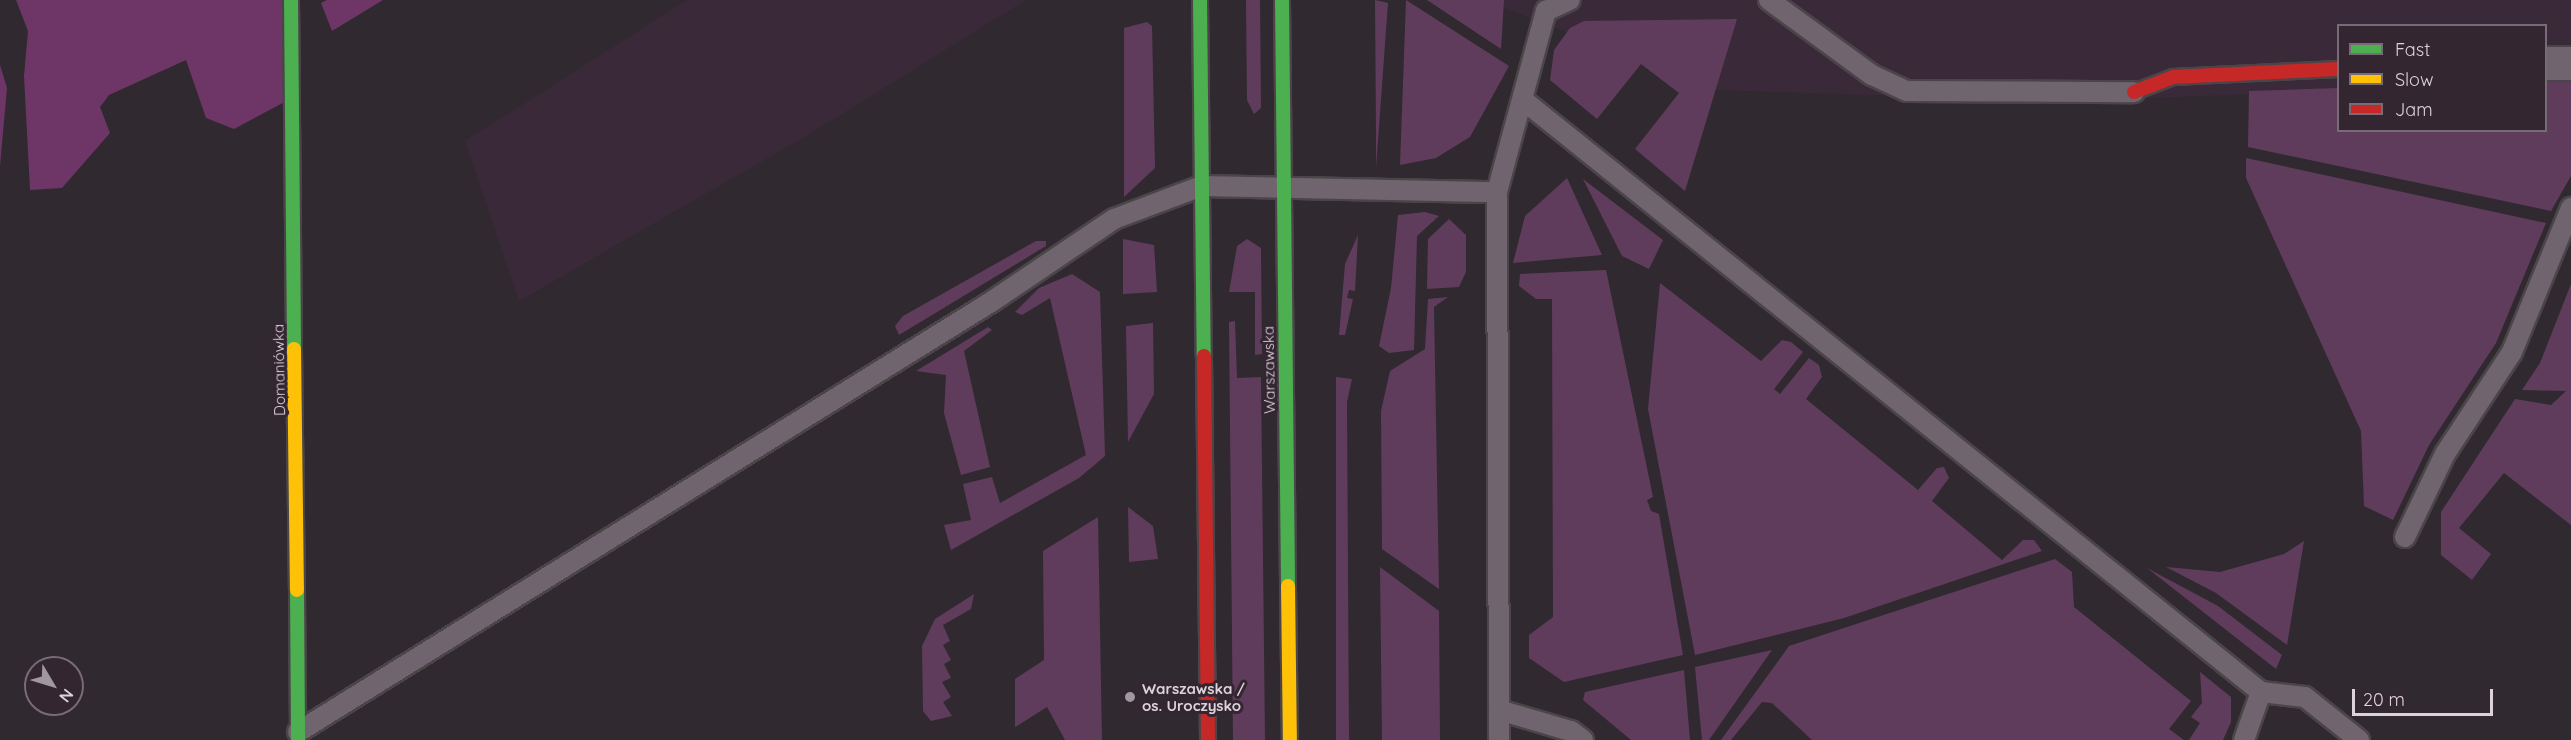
<!DOCTYPE html>
<meta charset="utf-8">
<style>
body{margin:0}
#map{position:relative;width:2571px;height:740px;overflow:hidden;background:#30292f;font-family:Quicksand,sans-serif}
div>[style]{position:absolute}
[style*='--x']{left:calc(var(--x)*1px);top:calc(var(--y)*1px);width:calc(var(--w)*1px);rotate:calc(var(--a)*1deg)}
.built>*{inset:0;background:#3a2a39}
.green>*{inset:0;background:#603c5c}
.forest>*{inset:0;background:#6d3667}
.roads{filter:drop-shadow(2px 0 #4b454a) drop-shadow(-2px 0 #4b454a) drop-shadow(0 2px #4b454a) drop-shadow(0 -2px #4b454a)}
.lane>*{height:20px;margin:-10px;padding:0 10px;transform-origin:10px;border-radius:10px;background:#70656e}
.street>*{height:33px;margin:-16.5px;padding:0 16.5px;transform-origin:16.5px;border-radius:16.5px;background:#70656e}
.fast>*{height:14px;margin:-7px;padding:0 7px;transform-origin:7px;border-radius:7px;background:#4caf50}
.slow>*{height:14px;margin:-7px;padding:0 7px;transform-origin:7px;border-radius:7px;background:#ffc107}
.jam>*{height:14px;margin:-7px;padding:0 7px;transform-origin:7px;border-radius:7px;background:#c62828}
.dots>*{width:16px;height:16px;translate:-50% -50%;box-sizing:border-box;border:3px solid #332631;border-radius:50%}
span{translate:-50% -50%;white-space:nowrap;text-align:center;line-height:1.15;-webkit-text-stroke:6px #332631;paint-order:stroke}
.street-label{font-size:15px;color:#dcd3da}
.poi-label{font-size:15px;color:#dcd3da;font-weight:700}
.left{translate:0 -50%;text-align:left}
.legend{position:absolute;left:2337px;top:24px;width:210px;height:108px;box-sizing:border-box;background:#332631;border:2px solid #776b75;margin:0;padding:8px 10px;list-style:none;font-size:18px;color:#dcd3da}
.legend li{display:flex;align-items:center;gap:12px;height:30px}
.legend b{width:30px;border:2px solid #776b75}
.north{position:absolute;left:24px;top:656px;width:60px;height:60px;box-sizing:border-box;background:#332631;border:2px solid #776b75;border-radius:50%;rotate:128deg;font-size:16px;font-weight:700;line-height:24px;text-align:center;color:#dcd3da}
.north::after{content:'';display:block;margin:auto;width:21px;height:27px;background:#a0989e;clip-path:polygon(50% 0,100% 100%,50% 72%,0 100%)}
.scale{position:absolute;left:2352px;top:689px;width:141px;height:27px;box-sizing:border-box;border:3px solid #dcd3da;border-top:0;padding-left:8px;font-size:18px;line-height:21px;white-space:nowrap;color:#dcd3da;-webkit-text-stroke:4px #332631;paint-order:stroke}
</style>
<div id="map">
<div class="built">
<i style="clip-path:polygon(687px 0,1026px 0,813px 132px,519px 301px,465px 141px)"></i>
<i style="clip-path:polygon(1485px 0,2571px 0,2571px 83px,2546px 84px,2546px 26px,2338px 26px,2338px 91px,2065px 101px,1713px 90px)"></i>
</div>
<div class="green">
<i style="clip-path:polygon(1246px 0,1260px 0,1261px 108px,1254px 114px,1247px 100px)"></i>
<i style="clip-path:polygon(1375px 0,1388px 3px,1376px 168px,1376px 136px)"></i>
<i style="clip-path:polygon(1406px 0,1509px 66px,1470px 137px,1436px 158px,1400px 165px)"></i>
<i style="clip-path:polygon(1427px 0,1504px 0,1501px 49px)"></i>
<i style="clip-path:polygon(1737px 19px,1685px 191px,1635px 149px,1679px 93px,1641px 64px,1597px 119px,1550px 80px,1554px 50px,1570px 28px,1584px 21px)"></i>
<i style="clip-path:polygon(1147px 22px,1152px 26px,1155px 168px,1124px 197px,1124px 28px)"></i>
<i style="clip-path:polygon(2571px 71px,2571px 176px,2551px 211px,2248px 147px,2249px 91px,2338px 88px,2338px 130px,2546px 130px,2546px 72px)"></i>
<i style="clip-path:polygon(2246px 158px,2546px 223px,2496px 343px,2429px 445px,2393px 520px,2364px 506px,2361px 431px,2246px 178px)"></i>
<i style="clip-path:polygon(1567px 178px,1602px 255px,1513px 263px,1525px 216px)"></i>
<i style="clip-path:polygon(1583px 179px,1663px 240px,1649px 269px,1622px 256px)"></i>
<i style="clip-path:polygon(1425px 212px,1439px 216px,1417px 236px,1414px 350px,1389px 353px,1379px 346px,1391px 288px,1398px 215px)"></i>
<i style="clip-path:polygon(1449px 219px,1466px 235px,1466px 272px,1459px 287px,1427px 289px,1428px 239px)"></i>
<i style="clip-path:polygon(1358px 235px,1355px 291px,1349px 290px,1347px 298px,1353px 299px,1345px 335px,1339px 335px,1345px 264px)"></i>
<i style="clip-path:polygon(1123px 239px,1154px 245px,1157px 292px,1123px 294px)"></i>
<i style="clip-path:polygon(1247px 239px,1261px 248px,1262px 354px,1255px 355px,1255px 292px,1229px 292px,1237px 246px)"></i>
<i style="clip-path:polygon(1036px 241px,1046px 241px,1046px 246px,899px 335px,895px 326px,903px 316px)"></i>
<i style="clip-path:polygon(1606px 270px,1653px 497px,1647px 500px,1651px 511px,1659px 514px,1683px 655px,1564px 682px,1529px 658px,1529px 635px,1553px 617px,1552px 299px,1536px 299px,1519px 286px,1520px 274px)"></i>
<i style="clip-path:polygon(1072px 274px,1100px 292px,1105px 456px,1079px 478px,951px 550px,944px 525px,971px 520px,963px 484px,992px 477px,1000px 503px,1086px 455px,1050px 298px,1022px 315px,1015px 312px,1039px 288px)"></i>
<i style="clip-path:polygon(1660px 283px,1761px 361px,1782px 340px,1791px 342px,1803px 352px,1774px 389px,1780px 394px,1809px 358px,1819px 365px,1822px 377px,1806px 399px,1918px 490px,1937px 468px,1944px 467px,1949px 478px,1932px 501px,2002px 560px,2023px 540px,2034px 540px,2042px 551px,1844px 618px,1695px 655px,1648px 409px)"></i>
<i style="clip-path:polygon(2571px 284px,2571px 525px,2504px 473px,2459px 528px,2491px 554px,2472px 580px,2441px 555px,2441px 512px,2515px 399px,2551px 405px,2566px 391px,2522px 390px,2540px 363px)"></i>
<i style="clip-path:polygon(1448px 297px,1434px 307px,1439px 589px,1382px 549px,1381px 411px,1390px 371px,1425px 349px,1428px 299px)"></i>
<i style="clip-path:polygon(1235px 321px,1237px 378px,1261px 377px,1265px 740px,1233px 740px,1229px 322px)"></i>
<i style="clip-path:polygon(1153px 323px,1154px 394px,1128px 442px,1126px 326px)"></i>
<i style="clip-path:polygon(988px 327px,992px 330px,964px 351px,990px 467px,961px 475px,944px 413px,946px 375px,916px 371px)"></i>
<i style="clip-path:polygon(1336px 377px,1352px 379px,1347px 402px,1349px 740px,1336px 740px)"></i>
<i style="clip-path:polygon(1128px 507px,1153px 526px,1158px 559px,1129px 562px)"></i>
<i style="clip-path:polygon(1098px 517px,1102px 740px,1065px 740px,1047px 707px,1015px 727px,1015px 679px,1044px 660px,1043px 551px)"></i>
<i style="clip-path:polygon(2304px 541px,2287px 645px,2216px 593px,2166px 567px,2220px 572px,2284px 554px)"></i>
<i style="clip-path:polygon(2055px 559px,2072px 572px,2074px 607px,2191px 701px,2169px 729px,2184px 740px,1812px 740px,1772px 703px,1762px 702px,1731px 740px,1721px 740px,1789px 646px)"></i>
<i style="clip-path:polygon(1380px 567px,1439px 611px,1440px 740px,1382px 740px)"></i>
<i style="clip-path:polygon(2147px 568px,2218px 606px,2282px 655px,2276px 669px)"></i>
<i style="clip-path:polygon(974px 594px,971px 609px,943px 625px,950px 641px,943px 645px,951px 660px,944px 664px,951px 678px,942px 682px,951px 697px,943px 702px,952px 716px,931px 721px,923px 711px,922px 646px,935px 619px)"></i>
<i style="clip-path:polygon(1772px 650px,1709px 740px,1702px 740px,1695px 667px)"></i>
<i style="clip-path:polygon(1684px 670px,1690px 740px,1631px 740px,1583px 700px,1585px 692px)"></i>
<i style="clip-path:polygon(2200px 672px,2231px 697px,2231px 722px,2223px 740px,2189px 740px,2200px 723px,2191px 717px,2202px 703px)"></i>
</div>
<div class="forest">
<i style="clip-path:polygon(16px 0,291px 0,292px 98px,234px 129px,206px 118px,186px 60px,109px 95px,100px 107px,110px 133px,62px 188px,30px 190px,24px 76px,28px 31px)"></i>
<i style="clip-path:polygon(327px 0,383px 0,332px 31px,321px 3px)"></i>
<i style="clip-path:polygon(0 65px,7px 88px,0 166px)"></i>
</div>
<div class="roads">
<div class="lane">
<i style="--x:1769;--y:0;--w:127;--a:36.1"></i>
<i style="--x:1872;--y:75;--w:38;--a:25"></i>
<i style="--x:1907;--y:91;--w:227;--a:0.3"></i>
<i style="--x:1523;--y:100;--w:946;--a:38.74"></i>
<i style="--x:2261;--y:692;--w:44;--a:6.5"></i>
<i style="--x:2305;--y:697;--w:69;--a:38.5"></i>
<i style="--x:1497;--y:192;--w:548;--a:89.79"></i>
<i style="--x:2405;--y:537;--w:92;--a:-64.3"></i>
<i style="--x:2445;--y:454;--w:122;--a:-56.7"></i>
<i style="--x:2512;--y:352;--w:156;--a:-67.7"></i>
<i style="--x:1499;--y:710;--w:75;--a:16.3"></i>
<i style="--x:1571;--y:731;--w:15;--a:37"></i>
<i style="--x:298;--y:732;--w:816;--a:-31.82"></i>
<i style="--x:991;--y:302;--w:148;--a:-34"></i>
<i style="--x:1114;--y:219;--w:94;--a:-20.6"></i>
<i style="--x:1202;--y:186;--w:295;--a:1.2"></i>
<i style="--x:1497;--y:192;--w:188;--a:-74.9"></i>
<i style="--x:1546;--y:11;--w:26;--a:-25"></i>
<i style="--x:2244;--y:740;--w:51;--a:-70.5"></i>
</div>
<div class="street">
<i style="--x:2546;--y:63;--w:25;--a:0"></i>
</div>
<div class="fast">
<i style="--x:291;--y:0;--w:349;--a:89.5"></i>
<i style="--x:1200;--y:0;--w:356;--a:89.4"></i>
<i style="--x:1282;--y:0;--w:586;--a:89.41"></i>
<i style="--x:297;--y:590;--w:150;--a:89.6"></i>
</div>
<div class="slow">
<i style="--x:294;--y:349;--w:241;--a:89.3"></i>
<i style="--x:1288;--y:586;--w:154;--a:89.3"></i>
</div>
<div class="jam">
<i style="--x:2134;--y:92;--w:42;--a:-21"></i>
<i style="--x:2173;--y:77;--w:165;--a:-2.8"></i>
<i style="--x:1204;--y:356;--w:384;--a:89.4"></i>
</div>
</div>
<div class="dots">
<i style="left:1130px;top:697px;background:#a0989e"></i>
</div>
<div class="street-label">
<span style="left:279px;top:370px;rotate:-91deg">Domaniówka</span>
<span style="left:1269px;top:370px;rotate:-91deg">Warszawska</span>
</div>
<div class="poi-label">
<span class="left" style="left:1142px;top:697px">Warszawska /<br>os. Uroczysko</span>
</div>
<ul class="legend">
<li><b style="height:8px;background:#4caf50"></b>Fast</li>
<li><b style="height:8px;background:#ffc107"></b>Slow</li>
<li><b style="height:8px;background:#c62828"></b>Jam</li>
</ul>
<div class="north">N</div>
<div class="scale">20 m</div>
</div>
